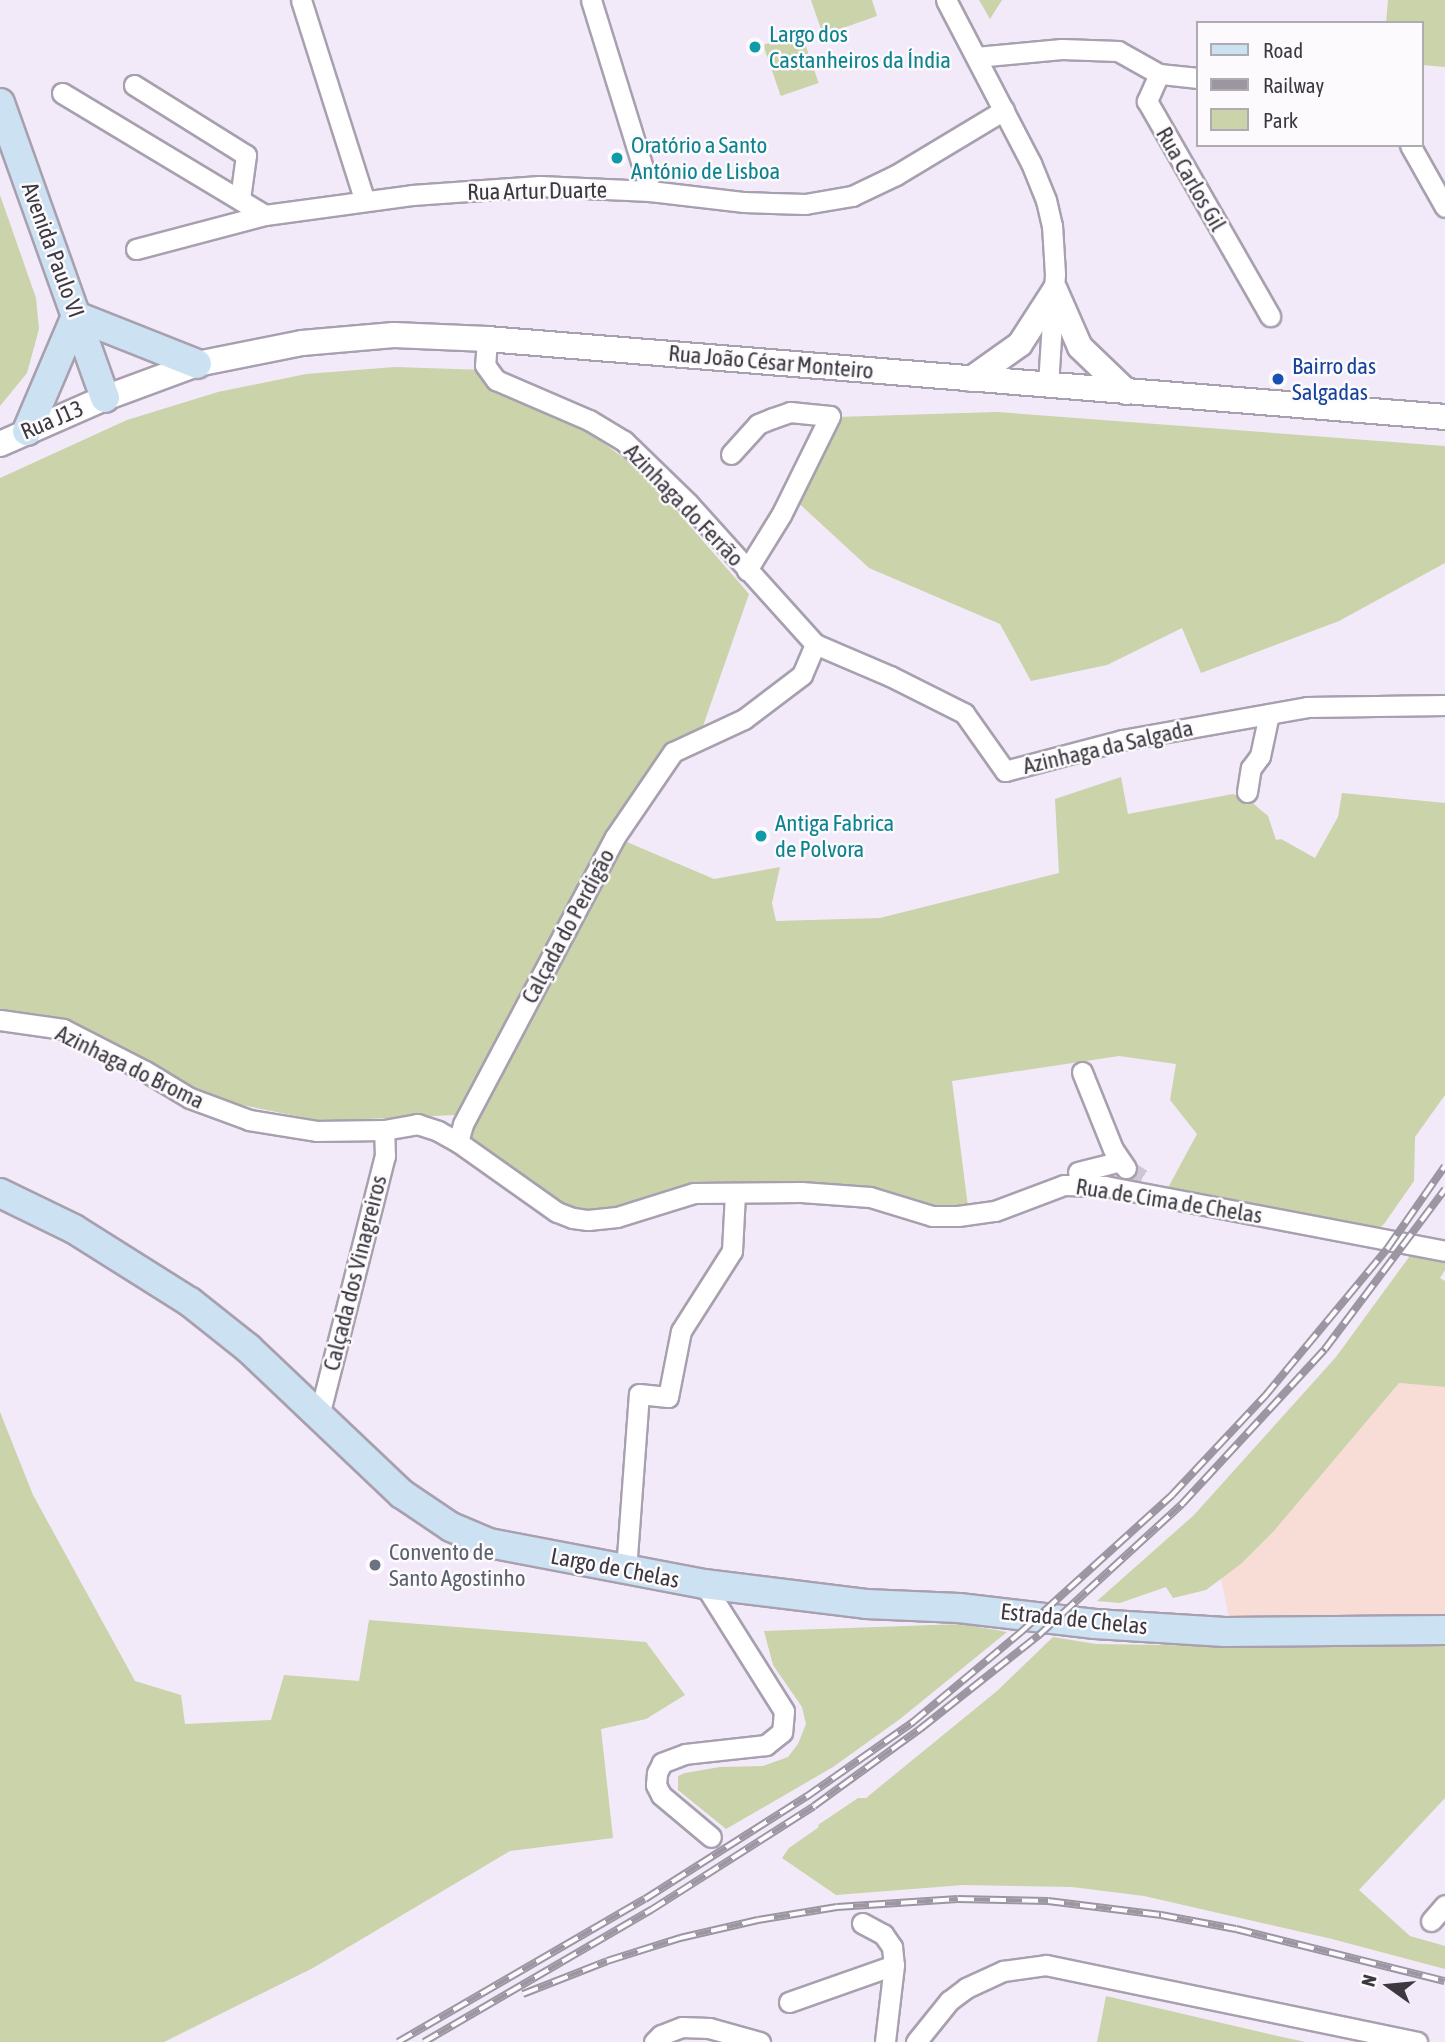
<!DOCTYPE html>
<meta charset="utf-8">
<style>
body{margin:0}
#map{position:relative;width:1445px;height:2042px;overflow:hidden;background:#f2eaf9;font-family:"Asap Condensed",sans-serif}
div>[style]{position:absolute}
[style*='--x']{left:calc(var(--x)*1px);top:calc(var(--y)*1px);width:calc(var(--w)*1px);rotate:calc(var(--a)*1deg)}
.commercial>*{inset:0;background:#f7ddd5}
.green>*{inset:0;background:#cad3a9;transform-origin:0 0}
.minor-tunnel>*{height:19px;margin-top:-9.5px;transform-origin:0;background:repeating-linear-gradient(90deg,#cec6d4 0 19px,transparent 0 29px)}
.roads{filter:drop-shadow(2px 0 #a8a0af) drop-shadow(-2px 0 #a8a0af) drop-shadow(0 2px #a8a0af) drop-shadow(0 -2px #a8a0af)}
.minor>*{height:19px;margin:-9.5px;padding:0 9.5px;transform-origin:9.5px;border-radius:9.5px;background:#fff}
.tertiary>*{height:24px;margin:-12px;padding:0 12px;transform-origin:12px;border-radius:12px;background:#fff}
.secondary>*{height:28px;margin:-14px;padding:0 14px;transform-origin:14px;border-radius:14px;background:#cce2f2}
.rail>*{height:8px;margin-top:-4px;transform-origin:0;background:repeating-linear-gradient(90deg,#fcfafd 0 16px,#9c96a2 0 32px);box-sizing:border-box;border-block:2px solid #9c96a2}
.dots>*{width:19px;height:19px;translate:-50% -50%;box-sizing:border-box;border:4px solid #fcfafd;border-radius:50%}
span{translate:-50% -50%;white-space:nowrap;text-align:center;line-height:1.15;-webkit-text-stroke:5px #fcfafd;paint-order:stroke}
.culture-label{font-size:23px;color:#0d838f}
.left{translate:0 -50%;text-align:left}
.street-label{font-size:23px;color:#3c383f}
.transit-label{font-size:23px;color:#164399}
.worship-label{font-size:23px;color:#5b616d}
.legend{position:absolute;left:1196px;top:21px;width:228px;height:126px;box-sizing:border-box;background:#fcfafd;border:2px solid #afacb1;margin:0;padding:9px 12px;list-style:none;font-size:21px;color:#3c383f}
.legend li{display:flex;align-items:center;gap:14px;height:35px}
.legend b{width:35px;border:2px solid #afacb1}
.north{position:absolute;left:1354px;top:1951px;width:70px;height:70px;-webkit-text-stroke:5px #fcfafd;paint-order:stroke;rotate:285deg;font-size:19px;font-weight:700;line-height:28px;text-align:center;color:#3c383f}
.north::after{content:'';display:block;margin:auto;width:24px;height:32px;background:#3c383f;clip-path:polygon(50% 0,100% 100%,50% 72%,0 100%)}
</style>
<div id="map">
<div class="commercial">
<i style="clip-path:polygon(1399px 1383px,1445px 1387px,1445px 1620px,1230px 1622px,1221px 1579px,1241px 1564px,1273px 1532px)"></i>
</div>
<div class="green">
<i style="clip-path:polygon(811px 0,872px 0,877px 16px,823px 35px)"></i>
<i style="clip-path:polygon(979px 0,1002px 0,990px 19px)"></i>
<i style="clip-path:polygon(1388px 0,1445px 0,1445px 67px,1422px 65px,1422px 23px,1386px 23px)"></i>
<i style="left:801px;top:32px;width:54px;height:40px;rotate:71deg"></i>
<i style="clip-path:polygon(0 195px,36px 298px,39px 329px,27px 373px,0 406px)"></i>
<i style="clip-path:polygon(395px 367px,485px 370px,524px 399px,594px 436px,644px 473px,749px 594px,703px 726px,674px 741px,515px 1002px,470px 1096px,456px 1115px,321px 1121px,242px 1105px,241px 1108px,0 1012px,0 478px,127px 420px,218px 392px,306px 374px)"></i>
<i style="clip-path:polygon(997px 412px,1445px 446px,1445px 563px,1339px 621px,1201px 673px,1182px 628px,1107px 665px,1031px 681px,1000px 624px,869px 568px,792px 497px,837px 417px)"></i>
<i style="clip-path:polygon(1121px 777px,1128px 814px,1233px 794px,1249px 800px,1268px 816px,1276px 840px,1281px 839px,1315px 858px,1338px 817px,1342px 793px,1445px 803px,1445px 1095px,1415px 1137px,1414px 1181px,1384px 1224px,1370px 1236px,1163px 1197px,1197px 1134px,1170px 1100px,1176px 1064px,1119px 1056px,952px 1081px,968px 1207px,931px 1209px,694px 1193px,588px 1220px,458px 1142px,615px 837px,714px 879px,780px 867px,772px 903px,776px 921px,880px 918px,1059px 873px,1055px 799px)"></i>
<i style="clip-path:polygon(1412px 1253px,1445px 1259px,1445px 1270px,1440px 1278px,1445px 1281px,1445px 1387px,1399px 1383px,1273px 1532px,1241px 1564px,1206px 1590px,1173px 1598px,1166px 1587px,1120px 1603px,1097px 1601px,1194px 1515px,1336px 1357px)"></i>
<i style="clip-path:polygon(0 1412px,33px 1495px,135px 1681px,181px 1695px,185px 1724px,271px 1720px,284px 1675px,359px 1681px,369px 1620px,646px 1642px,685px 1695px,646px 1719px,601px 1729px,613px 1838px,510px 1851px,313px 1968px,164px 2042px,0 2042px)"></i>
<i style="clip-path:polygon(962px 1624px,1007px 1632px,900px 1719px,833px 1767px,726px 1829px,678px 1790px,678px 1776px,685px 1773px,720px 1767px,763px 1766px,788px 1757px,798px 1744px,806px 1724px,802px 1707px,773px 1665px,764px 1631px)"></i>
<i style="clip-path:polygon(1053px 1637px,1096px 1644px,1218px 1646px,1445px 1642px,1445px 1798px,1359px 1890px,1410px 1936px,1445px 1946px,1445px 1969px,1332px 1939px,1144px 1896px,1072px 1887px,963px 1885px,836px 1895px,782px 1858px,789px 1848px,819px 1827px,818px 1825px,858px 1798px,866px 1798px,997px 1691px)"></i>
<i style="clip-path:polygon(1106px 1996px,1282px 2037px,1306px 2042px,1097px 2042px)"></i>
</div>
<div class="minor-tunnel">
<i style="--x:1126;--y:1168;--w:24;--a:33"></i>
</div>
<div class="roads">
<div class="minor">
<i style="--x:301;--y:0;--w:209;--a:72.4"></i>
<i style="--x:591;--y:0;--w:200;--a:72.8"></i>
<i style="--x:946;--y:0;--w:184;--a:62.5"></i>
<i style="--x:1031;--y:163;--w:40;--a:68"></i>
<i style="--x:1046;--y:200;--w:26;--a:77"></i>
<i style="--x:1052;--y:225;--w:49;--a:86.5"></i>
<i style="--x:1055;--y:274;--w:111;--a:93.6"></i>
<i style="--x:976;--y:57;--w:86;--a:-5.3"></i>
<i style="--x:1062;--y:49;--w:56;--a:2"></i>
<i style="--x:1118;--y:51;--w:47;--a:29.3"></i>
<i style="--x:1198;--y:78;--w:39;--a:-174"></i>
<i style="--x:1159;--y:74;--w:30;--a:114"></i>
<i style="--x:1147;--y:101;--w:248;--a:60.2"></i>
<i style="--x:134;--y:85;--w:132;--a:32"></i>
<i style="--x:246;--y:155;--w:44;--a:97.8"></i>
<i style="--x:62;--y:93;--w:237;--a:31"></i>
<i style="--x:1410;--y:145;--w:71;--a:60.6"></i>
<i style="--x:136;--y:249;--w:133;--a:-14.8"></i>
<i style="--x:265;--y:215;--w:148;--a:-7.7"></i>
<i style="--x:412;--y:195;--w:128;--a:-4"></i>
<i style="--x:540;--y:186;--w:110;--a:2.6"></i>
<i style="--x:650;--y:191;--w:95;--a:6.7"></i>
<i style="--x:744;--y:202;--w:61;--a:1.9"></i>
<i style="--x:805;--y:204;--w:48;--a:-9.7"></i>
<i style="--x:852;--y:196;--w:49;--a:-25.5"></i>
<i style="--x:896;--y:175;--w:126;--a:-31"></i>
<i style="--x:487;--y:339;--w:26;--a:94"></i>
<i style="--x:485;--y:365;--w:19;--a:54"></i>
<i style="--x:496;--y:380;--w:101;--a:23.3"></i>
<i style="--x:589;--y:420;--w:41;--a:31"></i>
<i style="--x:624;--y:441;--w:89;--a:44.1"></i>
<i style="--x:688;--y:503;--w:190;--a:48"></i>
<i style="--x:815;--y:644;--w:82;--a:23.1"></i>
<i style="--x:890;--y:676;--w:83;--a:26.6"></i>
<i style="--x:964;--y:713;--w:71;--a:54.7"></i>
<i style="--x:1005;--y:771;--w:121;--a:-14.8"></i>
<i style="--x:1122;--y:740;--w:188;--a:-10.1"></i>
<i style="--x:1307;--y:707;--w:138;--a:-0.8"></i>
<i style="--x:731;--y:454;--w:40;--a:-48"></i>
<i style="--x:758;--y:424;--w:16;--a:-22"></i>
<i style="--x:773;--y:418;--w:18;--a:-19"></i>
<i style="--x:790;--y:412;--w:40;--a:5.7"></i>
<i style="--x:830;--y:416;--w:110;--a:116.3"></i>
<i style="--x:781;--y:515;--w:65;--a:121.7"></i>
<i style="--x:1247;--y:792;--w:24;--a:-81"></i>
<i style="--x:1251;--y:768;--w:15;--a:-53"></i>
<i style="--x:1260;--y:756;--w:43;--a:-77.9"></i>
<i style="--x:0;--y:1020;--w:64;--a:8.1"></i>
<i style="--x:63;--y:1029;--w:92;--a:27.1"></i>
<i style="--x:145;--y:1071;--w:52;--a:31"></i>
<i style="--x:190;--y:1098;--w:63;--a:20.4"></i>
<i style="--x:249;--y:1120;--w:68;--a:9.3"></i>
<i style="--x:316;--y:1131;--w:68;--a:-0.8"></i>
<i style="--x:384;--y:1130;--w:34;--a:-10"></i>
<i style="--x:417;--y:1124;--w:22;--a:18"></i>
<i style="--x:438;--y:1131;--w:23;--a:29"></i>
<i style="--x:458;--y:1142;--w:121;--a:35.3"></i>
<i style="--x:557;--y:1212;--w:17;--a:21"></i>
<i style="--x:573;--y:1218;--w:15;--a:8"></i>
<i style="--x:588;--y:1220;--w:29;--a:-6"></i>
<i style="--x:617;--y:1217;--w:81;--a:-17.3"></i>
<i style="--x:694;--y:1193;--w:107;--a:-0.5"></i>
<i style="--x:801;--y:1192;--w:69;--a:4.1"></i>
<i style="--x:870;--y:1197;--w:65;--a:17"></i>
<i style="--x:932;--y:1216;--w:26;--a:0"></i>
<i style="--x:958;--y:1216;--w:37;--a:-8"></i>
<i style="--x:995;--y:1211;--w:74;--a:-20.6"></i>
<i style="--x:1064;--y:1185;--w:41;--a:1.4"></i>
<i style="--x:1105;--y:1186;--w:346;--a:10.8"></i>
<i style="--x:1082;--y:1072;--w:83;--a:68.1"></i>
<i style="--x:1113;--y:1149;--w:23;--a:56"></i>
<i style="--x:458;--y:1142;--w:19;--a:-74"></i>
<i style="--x:463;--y:1124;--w:325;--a:-62.1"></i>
<i style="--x:615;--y:837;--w:103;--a:-55.7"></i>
<i style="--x:673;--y:752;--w:78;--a:-24.9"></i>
<i style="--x:744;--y:719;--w:73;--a:-37.2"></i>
<i style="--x:802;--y:675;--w:34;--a:-67"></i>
<i style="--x:1078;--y:1172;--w:44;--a:-14.3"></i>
<i style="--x:319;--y:1416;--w:268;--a:-75.8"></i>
<i style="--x:385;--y:1156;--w:26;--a:-92"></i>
<i style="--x:626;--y:1570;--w:176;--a:-85.8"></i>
<i style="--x:639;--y:1394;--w:29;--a:6"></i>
<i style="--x:668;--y:1397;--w:67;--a:-78.9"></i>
<i style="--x:681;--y:1331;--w:95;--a:-57.5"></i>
<i style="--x:732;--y:1251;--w:58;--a:-87"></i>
<i style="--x:704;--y:1584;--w:150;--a:57.8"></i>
<i style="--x:784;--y:1711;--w:21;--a:95"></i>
<i style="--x:782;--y:1732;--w:21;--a:141"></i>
<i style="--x:766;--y:1745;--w:81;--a:173.7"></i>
<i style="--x:685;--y:1754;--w:25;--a:159"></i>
<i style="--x:662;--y:1763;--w:11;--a:117"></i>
<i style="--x:657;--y:1773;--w:12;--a:95"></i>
<i style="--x:656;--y:1785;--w:11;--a:63"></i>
<i style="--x:661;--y:1795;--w:65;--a:40"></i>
<i style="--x:1431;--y:1921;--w:21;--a:-49"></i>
<i style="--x:862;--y:1923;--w:24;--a:28"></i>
<i style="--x:883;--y:1934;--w:16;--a:55"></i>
<i style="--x:892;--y:1947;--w:18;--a:84"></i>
<i style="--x:894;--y:1965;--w:78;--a:96.7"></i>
<i style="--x:789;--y:2002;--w:111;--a:-19.4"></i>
<i style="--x:654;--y:2042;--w:10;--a:-45"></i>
<i style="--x:661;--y:2035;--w:22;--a:-21"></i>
<i style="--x:682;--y:2027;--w:27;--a:2"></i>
<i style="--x:709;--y:2028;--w:53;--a:15.4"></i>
<i style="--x:916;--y:2042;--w:53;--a:-51.2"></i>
<i style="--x:949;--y:2001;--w:21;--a:-37"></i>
<i style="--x:966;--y:1988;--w:41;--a:-24.7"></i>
<i style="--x:1003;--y:1971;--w:43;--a:-7.9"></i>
<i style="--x:1046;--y:1965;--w:379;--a:11.7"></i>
</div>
<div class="tertiary">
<i style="--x:1055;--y:290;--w:62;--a:66.3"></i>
<i style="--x:1080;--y:347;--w:65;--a:43.8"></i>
<i style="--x:971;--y:379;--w:60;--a:-35.5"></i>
<i style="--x:1020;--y:344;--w:64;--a:-57.1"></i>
<i style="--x:0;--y:444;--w:115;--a:-23.7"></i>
<i style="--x:105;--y:398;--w:98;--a:-20.3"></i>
<i style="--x:197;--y:364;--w:107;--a:-11.3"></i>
<i style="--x:302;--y:343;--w:92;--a:-5"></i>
<i style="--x:394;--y:335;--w:93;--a:2.5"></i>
<i style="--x:487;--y:339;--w:961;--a:4.65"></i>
</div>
<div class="secondary">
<i style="--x:0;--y:103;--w:313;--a:70.4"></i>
<i style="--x:27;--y:431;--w:125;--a:-66.9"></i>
<i style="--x:76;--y:316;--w:130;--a:21.6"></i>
<i style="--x:0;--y:1193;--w:82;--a:25.9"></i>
<i style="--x:74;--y:1229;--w:137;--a:32.2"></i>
<i style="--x:190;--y:1302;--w:74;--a:38.4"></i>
<i style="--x:248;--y:1348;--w:212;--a:43.5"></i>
<i style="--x:402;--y:1494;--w:59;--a:34"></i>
<i style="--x:451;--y:1527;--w:41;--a:22.8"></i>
<i style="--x:489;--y:1543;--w:219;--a:10.8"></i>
<i style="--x:704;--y:1584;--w:163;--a:7"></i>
<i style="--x:866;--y:1604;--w:93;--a:2.5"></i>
<i style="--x:959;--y:1608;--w:137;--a:6.7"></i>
<i style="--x:1095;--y:1624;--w:130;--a:3.5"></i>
<i style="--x:1225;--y:1632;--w:220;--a:-0.5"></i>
</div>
</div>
<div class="rail">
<i style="--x:523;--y:1994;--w:90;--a:-21.4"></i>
<i style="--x:607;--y:1961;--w:77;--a:-17.5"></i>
<i style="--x:680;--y:1938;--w:80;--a:-13"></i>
<i style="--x:758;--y:1920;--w:80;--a:-9.3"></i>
<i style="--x:837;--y:1907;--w:121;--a:-3.8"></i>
<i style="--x:958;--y:1899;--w:90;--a:1.3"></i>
<i style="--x:1048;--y:1901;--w:114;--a:7.1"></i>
<i style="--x:1161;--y:1915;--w:76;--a:10.6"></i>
<i style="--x:1236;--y:1929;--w:215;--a:14"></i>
<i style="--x:398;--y:2042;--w:285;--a:-30.1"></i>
<i style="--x:645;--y:1899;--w:191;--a:-32.4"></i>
<i style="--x:806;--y:1797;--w:131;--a:-35"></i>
<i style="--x:913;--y:1722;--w:141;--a:-39.8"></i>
<i style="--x:1021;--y:1632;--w:204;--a:-42.2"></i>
<i style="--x:1172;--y:1495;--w:136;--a:-46.8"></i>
<i style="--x:1265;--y:1396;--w:191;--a:-50.3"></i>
<i style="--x:1387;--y:1249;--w:101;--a:-55.1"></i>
<i style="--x:424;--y:2042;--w:263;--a:-30.2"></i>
<i style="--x:651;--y:1910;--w:193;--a:-32.5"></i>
<i style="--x:814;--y:1806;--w:131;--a:-36"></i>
<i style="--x:920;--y:1729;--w:152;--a:-38.3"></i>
<i style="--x:1039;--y:1635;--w:194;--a:-42.5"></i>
<i style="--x:1182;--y:1504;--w:211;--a:-47.3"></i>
<i style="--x:1325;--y:1349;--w:200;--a:-53.1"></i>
</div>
<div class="dots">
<i style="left:755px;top:47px;background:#0f9aa8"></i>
<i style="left:617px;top:158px;background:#0f9aa8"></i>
<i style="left:1278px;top:379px;background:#1a4fb4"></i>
<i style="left:761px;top:836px;background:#0f9aa8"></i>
<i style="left:375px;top:1565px;background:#6b7280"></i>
</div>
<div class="culture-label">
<span class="left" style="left:769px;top:47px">Largo dos<br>Castanheiros da Índia</span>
<span class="left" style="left:631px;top:158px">Oratório a Santo<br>António de Lisboa</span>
<span class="left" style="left:775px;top:836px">Antiga Fabrica<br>de Polvora</span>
</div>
<div class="street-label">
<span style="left:1191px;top:179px;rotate:60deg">Rua Carlos Gil</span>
<span style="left:537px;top:191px;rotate:-1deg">Rua Artur Duarte</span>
<span style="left:53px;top:250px;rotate:70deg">Avenida Paulo VI</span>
<span style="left:771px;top:362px;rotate:5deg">Rua João César Monteiro</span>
<span style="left:52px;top:420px;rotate:-23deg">Rua J13</span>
<span style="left:684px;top:505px;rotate:46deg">Azinhaga do Ferrão</span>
<span style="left:1108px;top:747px;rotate:-13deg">Azinhaga da Salgada</span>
<span style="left:568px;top:926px;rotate:-62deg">Calçada do Perdigão</span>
<span style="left:130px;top:1067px;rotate:26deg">Azinhaga do Broma</span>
<span style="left:1169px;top:1201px;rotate:9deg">Rua de Cima de Chelas</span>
<span style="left:355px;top:1273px;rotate:-76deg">Calçada dos Vinagreiros</span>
<span style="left:615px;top:1568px;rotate:11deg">Largo de Chelas</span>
<span style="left:1074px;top:1619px;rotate:6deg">Estrada de Chelas</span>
</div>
<div class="transit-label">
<span class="left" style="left:1292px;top:379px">Bairro das<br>Salgadas</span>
</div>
<div class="worship-label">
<span class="left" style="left:389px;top:1565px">Convento de<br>Santo Agostinho</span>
</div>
<ul class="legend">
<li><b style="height:9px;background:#cce2f2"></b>Road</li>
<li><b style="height:9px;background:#9c96a2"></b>Railway</li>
<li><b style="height:19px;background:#cad3a9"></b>Park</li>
</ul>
<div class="north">N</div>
</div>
